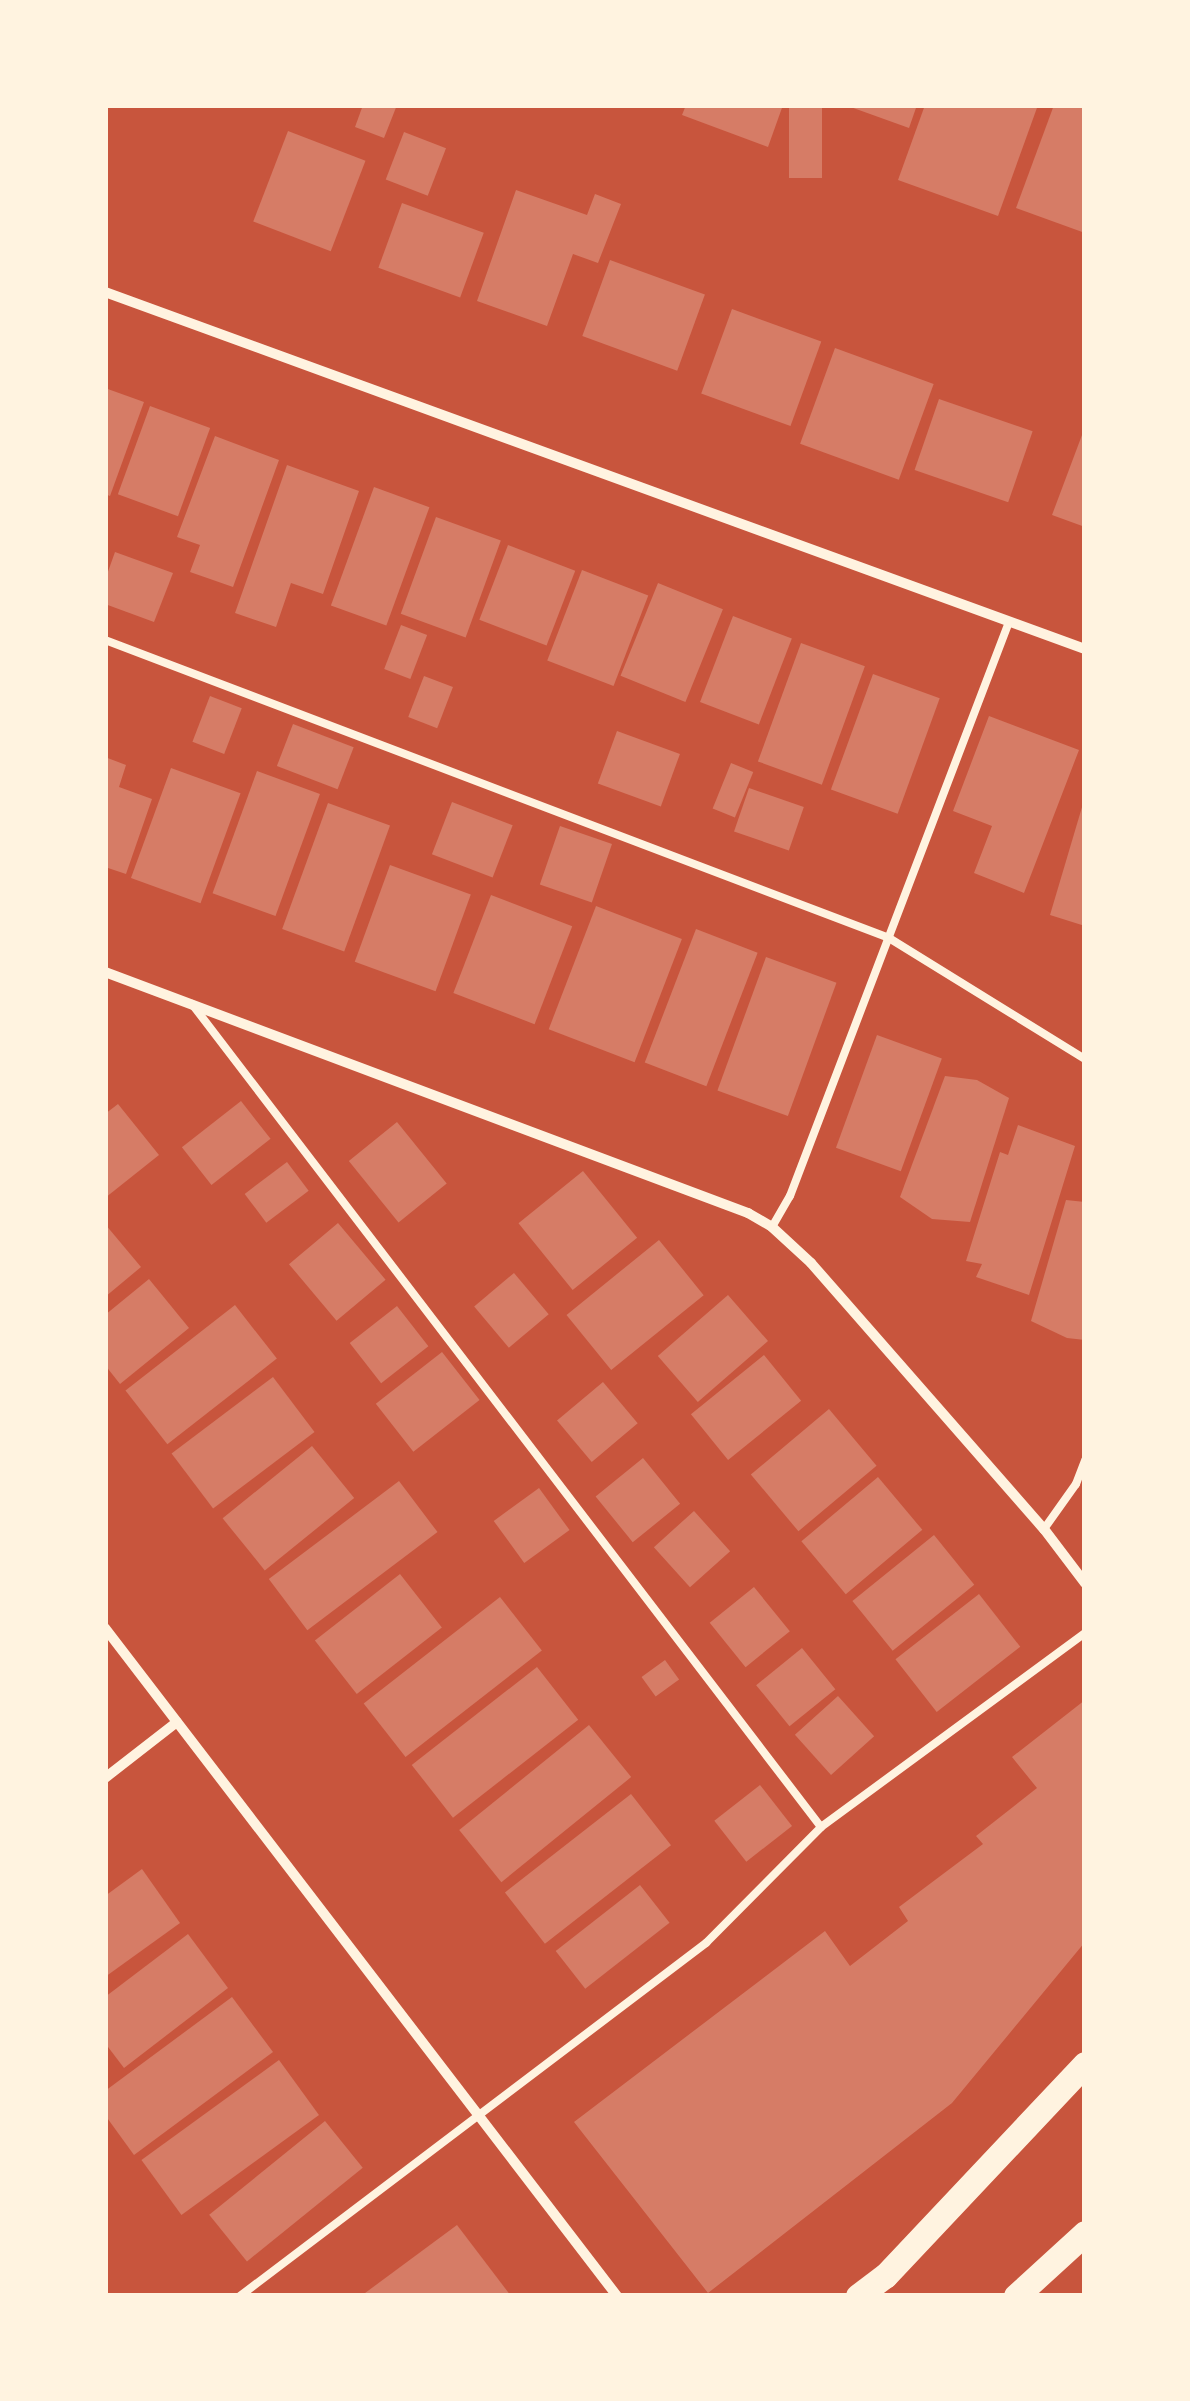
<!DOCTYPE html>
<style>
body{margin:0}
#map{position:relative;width:1190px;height:2401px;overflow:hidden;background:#c8553d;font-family:Ubuntu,sans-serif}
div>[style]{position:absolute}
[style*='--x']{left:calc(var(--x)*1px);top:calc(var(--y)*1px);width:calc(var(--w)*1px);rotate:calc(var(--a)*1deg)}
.building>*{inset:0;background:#d67c66;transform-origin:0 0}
.service>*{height:8px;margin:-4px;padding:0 4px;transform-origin:4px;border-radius:4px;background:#fff3e0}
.minor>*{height:10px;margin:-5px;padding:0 5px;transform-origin:5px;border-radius:5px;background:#fff3e0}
.primary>*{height:25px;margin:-12.5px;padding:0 12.5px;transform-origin:12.5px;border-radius:12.5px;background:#fff3e0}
span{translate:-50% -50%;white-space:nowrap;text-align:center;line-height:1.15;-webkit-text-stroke:8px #fff3e0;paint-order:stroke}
.frame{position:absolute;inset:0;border:108px solid #fff3e0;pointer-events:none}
</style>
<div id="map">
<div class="building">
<i style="clip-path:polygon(363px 105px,397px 105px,384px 138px,355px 127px)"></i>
<i style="clip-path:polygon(686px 105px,783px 105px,768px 147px,682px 115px)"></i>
<i style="left:789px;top:105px;width:33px;height:73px"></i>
<i style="clip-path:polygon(845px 105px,917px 105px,909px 128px)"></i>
<i style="clip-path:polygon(925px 105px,1038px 105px,998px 216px,898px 180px)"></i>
<i style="clip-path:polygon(1054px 105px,1085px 105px,1085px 233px,1016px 208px)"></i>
<i style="left:288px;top:131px;width:83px;height:97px;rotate:21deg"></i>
<i style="left:404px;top:132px;width:45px;height:51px;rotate:21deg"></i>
<i style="clip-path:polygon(516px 190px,587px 215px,595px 194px,621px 204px,598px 263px,573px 254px,547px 326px,477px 301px)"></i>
<i style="left:402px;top:203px;width:87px;height:69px;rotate:20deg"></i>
<i style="left:610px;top:260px;width:101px;height:81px;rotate:20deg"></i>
<i style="left:732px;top:309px;width:95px;height:90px;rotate:20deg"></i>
<i style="left:835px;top:348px;width:105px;height:102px;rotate:20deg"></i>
<i style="clip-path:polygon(105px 388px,144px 402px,110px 496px,105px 494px)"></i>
<i style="left:939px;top:399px;width:99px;height:75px;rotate:19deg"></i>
<i style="left:150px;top:406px;width:64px;height:94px;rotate:20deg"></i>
<i style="clip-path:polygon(1085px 427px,1085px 527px,1052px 515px)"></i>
<i style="clip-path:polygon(215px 436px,279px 460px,233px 587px,190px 572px,200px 545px,177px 537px)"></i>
<i style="clip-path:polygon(287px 465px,359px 491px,323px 594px,291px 583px,276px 627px,235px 613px)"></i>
<i style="left:374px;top:487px;width:59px;height:126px;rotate:20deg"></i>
<i style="left:436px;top:517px;width:69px;height:103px;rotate:20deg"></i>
<i style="left:508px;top:545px;width:72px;height:80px;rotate:21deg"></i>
<i style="clip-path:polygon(115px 552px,173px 573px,154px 622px,105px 604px,105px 580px)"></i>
<i style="left:582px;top:570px;width:71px;height:97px;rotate:21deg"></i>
<i style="left:658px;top:583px;width:70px;height:100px;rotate:22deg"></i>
<i style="left:733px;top:616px;width:63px;height:92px;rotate:21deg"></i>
<i style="left:401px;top:625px;width:28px;height:47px;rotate:21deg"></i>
<i style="left:801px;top:643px;width:68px;height:126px;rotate:20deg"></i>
<i style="left:873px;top:674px;width:71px;height:123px;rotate:20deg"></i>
<i style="left:424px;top:676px;width:31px;height:44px;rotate:21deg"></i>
<i style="left:210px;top:696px;width:34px;height:49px;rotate:21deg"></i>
<i style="clip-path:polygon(989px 716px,1079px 750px,1024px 893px,974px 873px,992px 826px,953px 811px)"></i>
<i style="left:293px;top:724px;width:65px;height:45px;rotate:21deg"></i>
<i style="left:617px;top:731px;width:67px;height:56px;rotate:20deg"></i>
<i style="clip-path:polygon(105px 757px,126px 765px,119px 787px,152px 799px,126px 874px,105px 867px)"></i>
<i style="left:731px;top:763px;width:24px;height:49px;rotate:22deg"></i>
<i style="left:171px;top:768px;width:74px;height:117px;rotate:20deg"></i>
<i style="left:257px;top:771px;width:67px;height:130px;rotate:20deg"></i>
<i style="left:749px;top:788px;width:58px;height:46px;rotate:19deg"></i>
<i style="clip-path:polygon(1085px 797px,1085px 926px,1050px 915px)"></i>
<i style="left:452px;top:802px;width:65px;height:56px;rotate:21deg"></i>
<i style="left:328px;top:803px;width:66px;height:134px;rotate:20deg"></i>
<i style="left:560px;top:826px;width:55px;height:62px;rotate:19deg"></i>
<i style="left:390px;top:865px;width:86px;height:103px;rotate:20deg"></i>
<i style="left:491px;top:895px;width:87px;height:105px;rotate:21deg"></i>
<i style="left:596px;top:906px;width:92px;height:132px;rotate:21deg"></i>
<i style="left:696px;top:929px;width:66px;height:143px;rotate:21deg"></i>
<i style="left:766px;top:957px;width:75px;height:142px;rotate:20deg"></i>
<i style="left:877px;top:1035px;width:69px;height:120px;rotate:20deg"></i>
<i style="clip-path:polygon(945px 1076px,977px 1080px,1009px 1098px,970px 1222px,932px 1219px,900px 1197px)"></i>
<i style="left:241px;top:1101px;width:48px;height:75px;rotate:52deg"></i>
<i style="clip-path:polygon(118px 1104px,159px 1155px,105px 1198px,105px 1114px)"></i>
<i style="left:397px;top:1122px;width:79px;height:62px;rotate:51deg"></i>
<i style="clip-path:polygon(1018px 1125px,1075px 1146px,1029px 1295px,976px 1277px,982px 1264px,966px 1261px,1000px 1152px,1008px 1155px)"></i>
<i style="left:287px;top:1162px;width:36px;height:53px;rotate:53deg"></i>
<i style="left:583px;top:1171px;width:86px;height:83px;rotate:51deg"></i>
<i style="clip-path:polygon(1066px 1200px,1085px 1202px,1085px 1340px,1067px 1338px,1031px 1321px)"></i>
<i style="left:338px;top:1223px;width:74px;height:64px;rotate:50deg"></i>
<i style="clip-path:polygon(105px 1224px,141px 1267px,105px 1297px)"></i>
<i style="left:659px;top:1240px;width:71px;height:119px;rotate:51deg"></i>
<i style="left:514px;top:1273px;width:54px;height:52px;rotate:50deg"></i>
<i style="clip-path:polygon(149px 1279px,189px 1328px,120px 1384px,105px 1365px,105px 1315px)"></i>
<i style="left:728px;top:1295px;width:61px;height:93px;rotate:49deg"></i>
<i style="left:235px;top:1305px;width:68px;height:139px;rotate:52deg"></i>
<i style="left:397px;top:1306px;width:51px;height:60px;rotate:52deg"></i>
<i style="left:442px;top:1352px;width:61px;height:84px;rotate:52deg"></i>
<i style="left:764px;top:1355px;width:59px;height:94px;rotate:51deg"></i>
<i style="left:273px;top:1377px;width:69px;height:127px;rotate:53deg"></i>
<i style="left:603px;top:1382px;width:54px;height:60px;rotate:50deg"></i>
<i style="left:829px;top:1409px;width:74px;height:102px;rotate:50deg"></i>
<i style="left:312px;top:1446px;width:67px;height:115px;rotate:51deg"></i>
<i style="left:643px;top:1458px;width:59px;height:61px;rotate:51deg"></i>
<i style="left:878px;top:1477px;width:69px;height:100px;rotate:50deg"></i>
<i style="left:399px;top:1481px;width:64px;height:163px;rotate:53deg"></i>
<i style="left:539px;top:1488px;width:52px;height:56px;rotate:54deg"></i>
<i style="left:694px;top:1511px;width:54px;height:54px;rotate:48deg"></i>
<i style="left:934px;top:1535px;width:64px;height:105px;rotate:51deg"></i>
<i style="left:400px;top:1574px;width:68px;height:108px;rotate:52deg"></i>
<i style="left:754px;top:1587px;width:57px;height:57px;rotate:51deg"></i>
<i style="left:979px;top:1594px;width:67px;height:106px;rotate:52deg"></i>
<i style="left:500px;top:1597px;width:68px;height:173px;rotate:52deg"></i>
<i style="left:802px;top:1648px;width:53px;height:59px;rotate:51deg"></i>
<i style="left:665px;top:1660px;width:24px;height:29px;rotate:54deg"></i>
<i style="left:537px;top:1667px;width:67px;height:159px;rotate:52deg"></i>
<i style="left:838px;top:1696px;width:54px;height:58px;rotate:48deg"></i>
<i style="clip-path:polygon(1085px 1700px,1085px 1942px,952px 2103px,708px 2293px,574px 2122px,825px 1931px,850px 1966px,908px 1921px,899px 1907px,983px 1844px,976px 1836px,1037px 1788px,1012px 1757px)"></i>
<i style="left:589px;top:1725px;width:67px;height:167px;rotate:51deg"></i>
<i style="left:760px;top:1785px;width:52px;height:58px;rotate:52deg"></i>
<i style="left:631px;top:1794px;width:65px;height:160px;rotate:52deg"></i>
<i style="clip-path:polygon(142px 1869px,180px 1923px,105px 1977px,105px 1896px)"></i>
<i style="left:640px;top:1885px;width:48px;height:107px;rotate:52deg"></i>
<i style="clip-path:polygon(188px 1934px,228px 1988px,124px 2068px,105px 2043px,105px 1997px)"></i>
<i style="clip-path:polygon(232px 1997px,273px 2052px,134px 2155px,105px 2115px,105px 2091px)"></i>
<i style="left:279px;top:2060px;width:68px;height:170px;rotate:54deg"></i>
<i style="left:325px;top:2121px;width:60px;height:149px;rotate:51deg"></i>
<i style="clip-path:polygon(457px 2225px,511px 2296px,361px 2296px)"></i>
</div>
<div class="service">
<i style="--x:105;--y:640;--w:839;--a:20.81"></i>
<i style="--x:889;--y:938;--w:230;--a:31.7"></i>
<i style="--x:192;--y:1004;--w:1036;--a:52.61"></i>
<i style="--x:772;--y:1227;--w:36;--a:-60"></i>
<i style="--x:790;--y:1196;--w:614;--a:-69.12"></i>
<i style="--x:1044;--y:1529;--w:55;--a:-54.6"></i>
<i style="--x:1076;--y:1484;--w:26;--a:-69"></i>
<i style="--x:240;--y:2296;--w:585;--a:-37.14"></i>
<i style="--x:706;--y:1943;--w:163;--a:-45.2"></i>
<i style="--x:821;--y:1827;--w:328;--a:-36.3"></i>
</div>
<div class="minor">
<i style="--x:105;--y:292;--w:1043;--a:20.02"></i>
<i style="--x:105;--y:972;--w:687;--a:20.55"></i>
<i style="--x:748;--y:1213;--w:28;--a:30"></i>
<i style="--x:772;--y:1227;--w:53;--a:42.7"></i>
<i style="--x:811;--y:1263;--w:354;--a:48.8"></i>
<i style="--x:1044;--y:1529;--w:68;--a:52.8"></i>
<i style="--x:105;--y:1628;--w:842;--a:52.53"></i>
<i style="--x:105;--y:1778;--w:91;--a:-37.9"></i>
</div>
<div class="primary">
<i style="--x:858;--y:2296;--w:34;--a:-37"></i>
<i style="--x:885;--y:2276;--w:291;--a:-46.7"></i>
<i style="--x:1016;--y:2296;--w:93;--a:-42.4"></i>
</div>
<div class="frame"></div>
</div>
